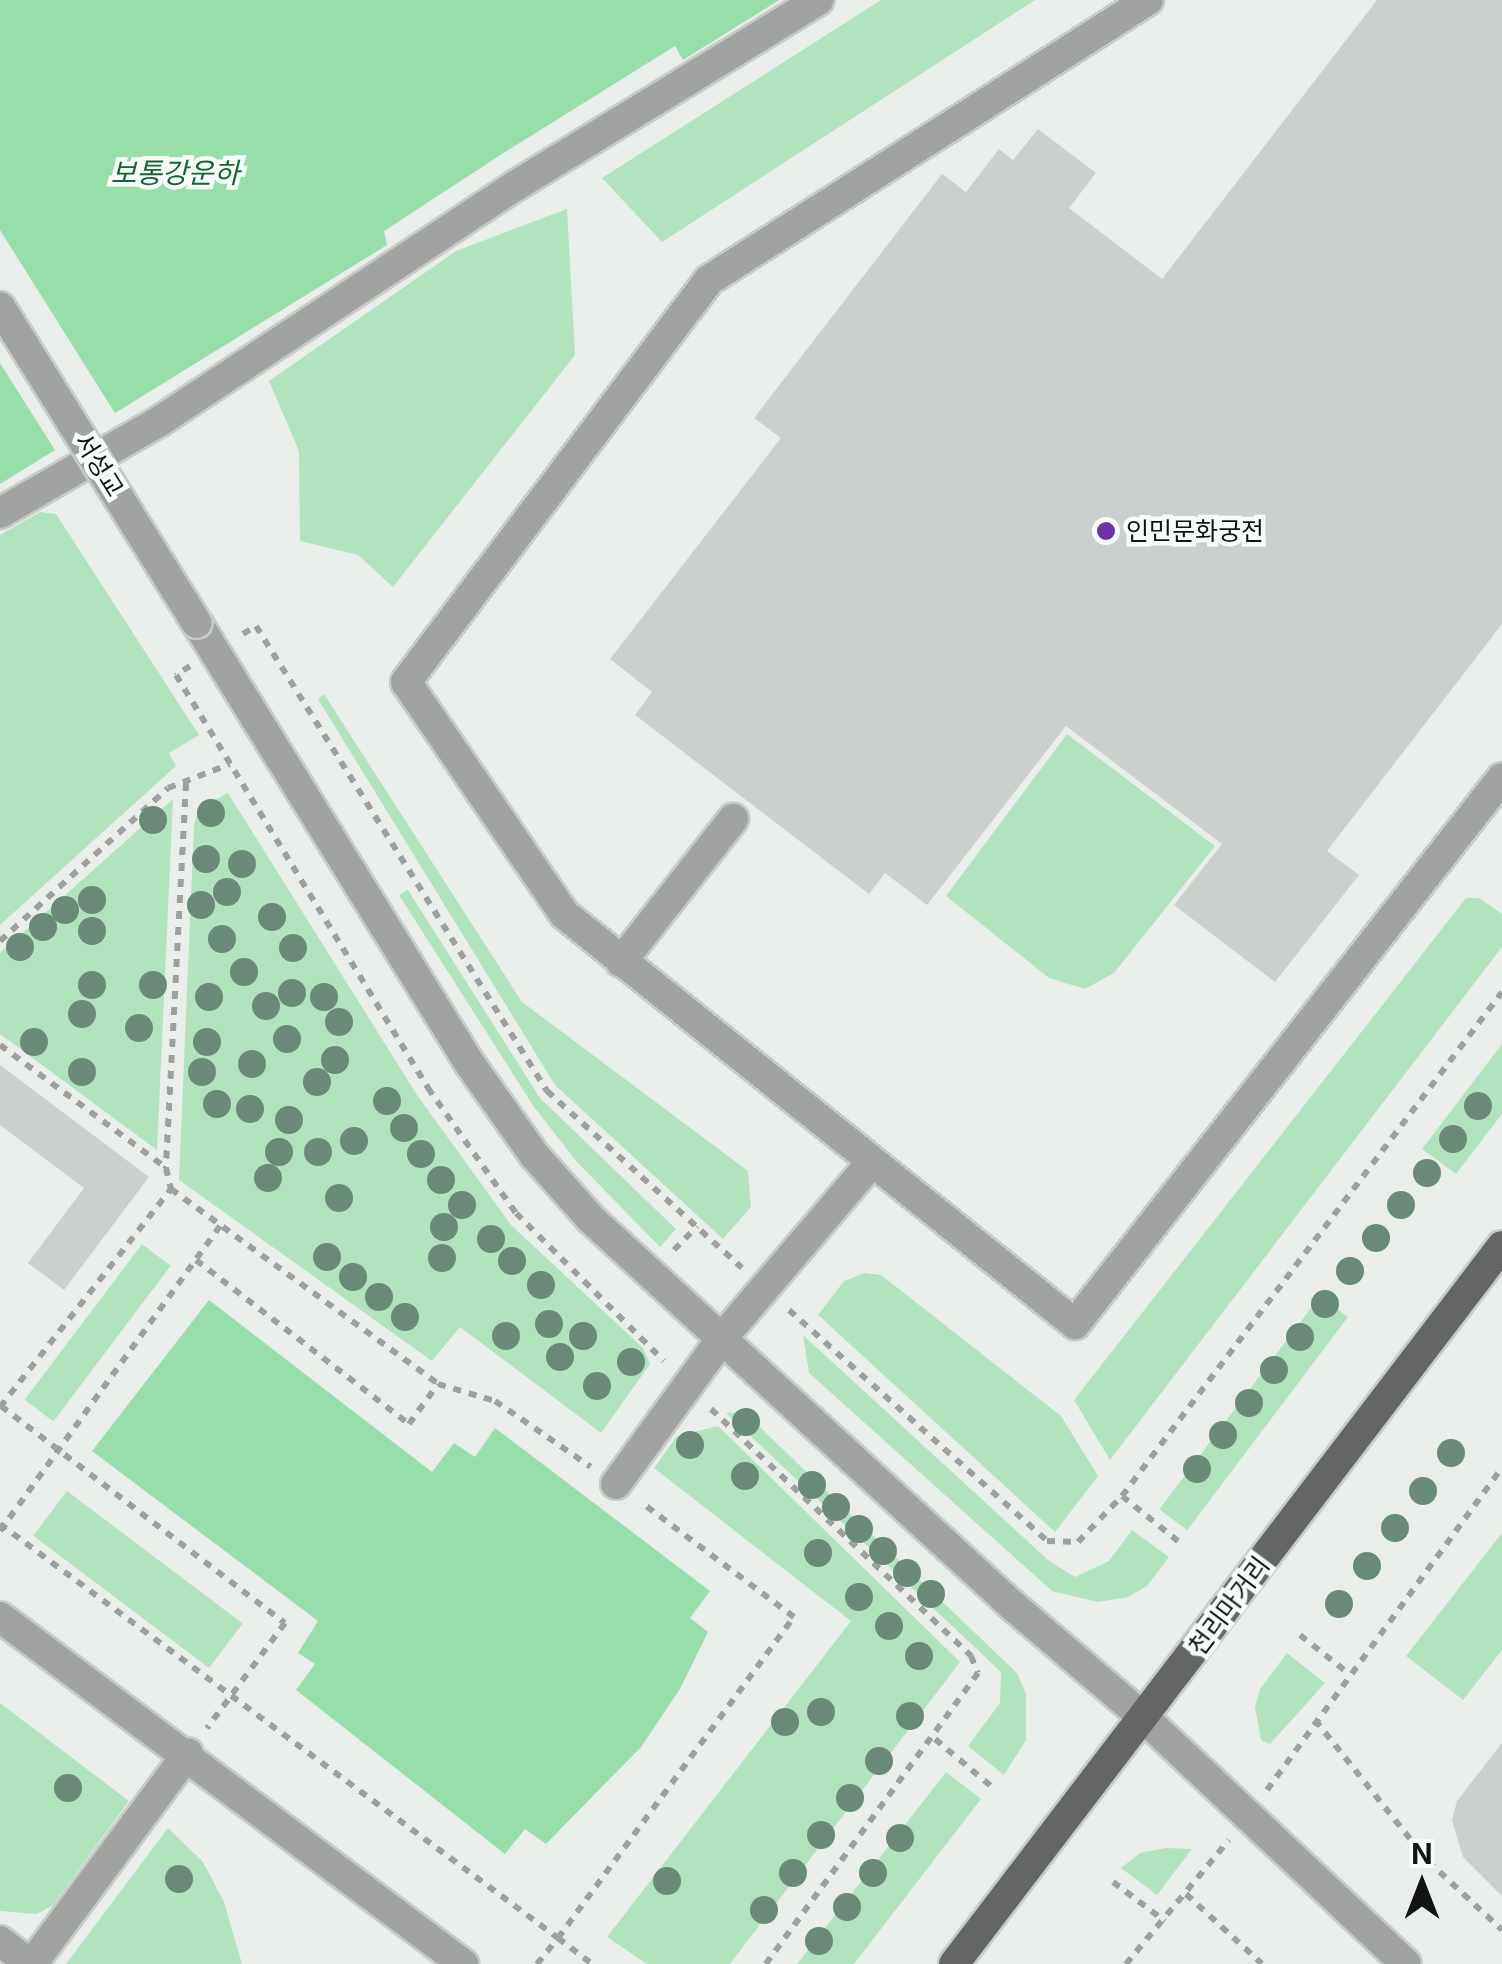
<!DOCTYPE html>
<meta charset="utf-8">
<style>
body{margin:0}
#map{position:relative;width:1502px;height:1964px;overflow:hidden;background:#eaeeeb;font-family:Inter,"Noto Sans KR",sans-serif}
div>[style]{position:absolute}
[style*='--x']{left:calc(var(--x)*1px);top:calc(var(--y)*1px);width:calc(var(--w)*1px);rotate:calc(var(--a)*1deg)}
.green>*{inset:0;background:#b2e3bf;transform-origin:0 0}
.water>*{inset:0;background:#97deab}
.pier>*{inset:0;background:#eaeeeb}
.building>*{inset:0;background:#ccd0cd}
.path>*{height:6px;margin-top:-3px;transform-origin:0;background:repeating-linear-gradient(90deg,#9da09e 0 8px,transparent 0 16px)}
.roads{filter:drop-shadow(2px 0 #c7cbc8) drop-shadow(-2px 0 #c7cbc8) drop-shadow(0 2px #c7cbc8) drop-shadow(0 -2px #c7cbc8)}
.minor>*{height:30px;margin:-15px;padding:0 15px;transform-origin:15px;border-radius:15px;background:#a1a3a1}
.major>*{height:30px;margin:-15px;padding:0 15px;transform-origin:15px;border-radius:15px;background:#636663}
.bridges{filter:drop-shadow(2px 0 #c7cbc8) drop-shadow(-2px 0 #c7cbc8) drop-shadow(0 2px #c7cbc8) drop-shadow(0 -2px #c7cbc8)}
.minor-bridge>*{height:30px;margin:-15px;padding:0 15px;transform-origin:15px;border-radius:15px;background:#a1a3a1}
.trees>*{width:28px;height:28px;margin:-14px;border-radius:50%;background:#698a78}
.dots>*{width:28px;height:28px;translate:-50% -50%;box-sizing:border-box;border:5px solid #f7fbf8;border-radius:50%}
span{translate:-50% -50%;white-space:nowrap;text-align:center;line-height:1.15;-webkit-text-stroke:9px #f7fbf8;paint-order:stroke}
.street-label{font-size:25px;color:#121312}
.poi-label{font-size:25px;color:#121312}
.left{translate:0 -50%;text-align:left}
.water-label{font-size:28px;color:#156436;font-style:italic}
.north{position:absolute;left:1372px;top:1834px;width:100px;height:100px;-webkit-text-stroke:8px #f7fbf8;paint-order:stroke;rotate:0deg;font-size:28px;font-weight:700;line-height:40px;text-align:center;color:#121312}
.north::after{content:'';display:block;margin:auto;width:35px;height:45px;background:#121312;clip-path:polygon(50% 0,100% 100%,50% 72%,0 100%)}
</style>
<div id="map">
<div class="green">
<i style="clip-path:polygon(881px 0,1035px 0,662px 242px,602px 178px)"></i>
<i style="clip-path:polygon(567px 209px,575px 355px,393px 587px,358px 555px,300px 541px,299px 451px,269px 381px,456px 251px)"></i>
<i style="clip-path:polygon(40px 512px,56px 514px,199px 735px,169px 753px,176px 766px,0 925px,0 535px)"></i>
<i style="clip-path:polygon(324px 694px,522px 1002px,748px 1171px,751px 1207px,723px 1239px,555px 1085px,318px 699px)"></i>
<i style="clip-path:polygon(1067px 734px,1215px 846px,1114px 973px,1085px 989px,1049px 978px,946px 896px)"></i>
<i style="clip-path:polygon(228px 793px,417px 1095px,511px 1225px,643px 1348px,650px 1364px,601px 1433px,460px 1327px,432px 1361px,179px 1180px,194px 825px,199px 808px)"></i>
<i style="clip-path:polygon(173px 799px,157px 1150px,0 1034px,0 953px)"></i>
<i style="clip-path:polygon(408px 890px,540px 1098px,676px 1229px,660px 1247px,577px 1162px,534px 1107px,399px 895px)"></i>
<i style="clip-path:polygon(1466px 898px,1479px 898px,1502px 914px,1502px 947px,1110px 1460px,1074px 1400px)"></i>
<i style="clip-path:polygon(1502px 1044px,1502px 1114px,1456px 1174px,1422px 1149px)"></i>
<i style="left:142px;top:1244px;width:36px;height:195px;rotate:37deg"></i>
<i style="clip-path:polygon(864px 1273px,881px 1275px,1061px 1416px,1098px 1476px,1055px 1532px,818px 1315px,844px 1281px)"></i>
<i style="left:1320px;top:1296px;width:35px;height:267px;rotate:37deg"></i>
<i style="clip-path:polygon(803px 1335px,1048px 1560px,1075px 1577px,1109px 1561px,1132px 1530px,1169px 1557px,1147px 1586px,1128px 1597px,1098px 1602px,1052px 1591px,809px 1373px)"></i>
<i style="clip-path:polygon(744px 1412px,1017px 1673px,1026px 1694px,1026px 1740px,1004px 1775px,968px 1746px,1000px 1703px,1001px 1672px,726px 1413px)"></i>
<i style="clip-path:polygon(718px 1426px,960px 1662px,730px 1964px,647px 1964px,607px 1937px,851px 1621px,654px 1468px,677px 1436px)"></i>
<i style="left:67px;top:1491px;width:220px;height:56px;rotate:37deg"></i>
<i style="clip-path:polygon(1502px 1533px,1502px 1650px,1463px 1700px,1406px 1656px)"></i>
<i style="clip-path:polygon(1287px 1653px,1325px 1683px,1270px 1744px,1261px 1740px,1255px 1707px,1260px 1689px)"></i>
<i style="clip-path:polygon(0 1703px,129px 1801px,53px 1905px,37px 1914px,0 1911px)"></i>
<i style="clip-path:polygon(946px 1772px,981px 1799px,854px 1964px,797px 1964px)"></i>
<i style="clip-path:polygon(168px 1828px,203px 1862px,224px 1902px,242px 1964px,66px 1964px)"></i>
<i style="clip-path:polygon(1166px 1848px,1192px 1849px,1157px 1895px,1121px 1868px,1140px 1853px)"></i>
</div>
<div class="water">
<i style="clip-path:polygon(0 0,779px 0,683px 60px,675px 46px,505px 152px,384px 231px,387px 245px,0 484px)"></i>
<i style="clip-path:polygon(209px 1300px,432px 1472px,454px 1443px,475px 1457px,495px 1428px,710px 1591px,690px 1618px,708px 1632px,680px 1689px,641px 1747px,546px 1844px,525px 1829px,505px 1854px,296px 1690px,315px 1664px,298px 1653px,318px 1621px,92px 1451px)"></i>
</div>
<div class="pier">
<i style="clip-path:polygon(0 230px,118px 418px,58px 455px,0 363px)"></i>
</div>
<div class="building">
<i style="clip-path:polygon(1377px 0,1502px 0,1502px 624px,1327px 851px,1359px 875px,1275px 982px,1174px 905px,1222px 844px,1066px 726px,927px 905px,885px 873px,869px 894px,635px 715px,652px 692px,610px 659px,781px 438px,754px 418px,942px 174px,966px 192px,999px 149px,1013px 160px,1038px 129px,1096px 173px,1069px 208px,1162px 279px)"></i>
<i style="clip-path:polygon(0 1065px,149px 1177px,64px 1290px,28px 1263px,84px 1188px,0 1125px)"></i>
<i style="clip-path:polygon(1502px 1743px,1502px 1896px,1463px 1857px,1452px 1820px,1457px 1801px)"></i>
</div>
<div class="path">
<i style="--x:243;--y:634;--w:15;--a:-32"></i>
<i style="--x:256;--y:626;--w:549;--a:57.96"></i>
<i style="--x:547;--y:1091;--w:263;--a:42.2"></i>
<i style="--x:190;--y:666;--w:17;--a:147"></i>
<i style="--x:176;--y:675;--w:484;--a:58.6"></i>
<i style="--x:428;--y:1088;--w:153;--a:54.9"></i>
<i style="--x:516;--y:1213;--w:209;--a:45"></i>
<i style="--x:186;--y:783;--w:386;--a:93"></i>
<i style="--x:166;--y:1168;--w:22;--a:77"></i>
<i style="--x:171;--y:1189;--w:331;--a:36.1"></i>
<i style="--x:438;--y:1384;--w:59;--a:16.6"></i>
<i style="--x:495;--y:1401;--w:116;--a:34.5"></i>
<i style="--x:0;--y:941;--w:227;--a:-42.3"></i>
<i style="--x:168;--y:788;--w:66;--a:-21.2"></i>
<i style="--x:0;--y:1045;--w:205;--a:36.5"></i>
<i style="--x:674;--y:1250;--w:33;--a:-46"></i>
<i style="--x:196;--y:1260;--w:269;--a:37.6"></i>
<i style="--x:409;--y:1424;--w:49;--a:-54.1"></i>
<i style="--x:789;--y:1310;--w:346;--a:41.8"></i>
<i style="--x:1047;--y:1541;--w:31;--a:2"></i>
<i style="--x:1078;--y:1542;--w:64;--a:-46.3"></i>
<i style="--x:1122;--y:1496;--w:631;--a:-52.98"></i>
<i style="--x:1;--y:1406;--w:357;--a:37.4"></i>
<i style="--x:285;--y:1623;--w:131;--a:126.6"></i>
<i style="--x:0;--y:1407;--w:277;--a:-51.9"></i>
<i style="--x:711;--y:1409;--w:359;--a:43.5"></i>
<i style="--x:971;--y:1656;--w:18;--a:68"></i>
<i style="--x:978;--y:1673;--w:360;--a:126.1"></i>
<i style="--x:1122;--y:1496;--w:72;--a:38.8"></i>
<i style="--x:0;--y:1524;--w:695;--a:36.57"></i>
<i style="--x:558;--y:1938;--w:398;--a:-53.7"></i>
<i style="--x:794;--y:1617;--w:190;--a:-143.1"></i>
<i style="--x:0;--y:1531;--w:377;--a:-54.2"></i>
<i style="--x:1300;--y:1635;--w:61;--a:38.4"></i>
<i style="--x:1315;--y:1720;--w:181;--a:51.3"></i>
<i style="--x:1428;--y:1861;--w:101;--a:43"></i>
<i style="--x:935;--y:1739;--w:75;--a:40.1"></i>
<i style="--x:1267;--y:1790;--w:399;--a:-53.9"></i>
<i style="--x:1113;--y:1882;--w:65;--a:36.9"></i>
<i style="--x:1186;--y:1894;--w:103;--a:42.6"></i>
<i style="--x:537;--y:1964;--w:33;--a:-51"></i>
<i style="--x:558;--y:1938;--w:43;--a:37.4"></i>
<i style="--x:1126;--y:1964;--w:161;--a:-50.3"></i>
</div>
<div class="roads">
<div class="minor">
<i style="--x:1148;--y:0;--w:521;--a:147.47"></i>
<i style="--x:709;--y:280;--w:503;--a:127.01"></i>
<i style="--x:406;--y:682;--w:281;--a:55.7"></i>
<i style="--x:564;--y:914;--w:655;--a:38.74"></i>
<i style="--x:1075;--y:1324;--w:693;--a:-51.97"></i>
<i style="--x:0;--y:513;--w:185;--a:-29.9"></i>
<i style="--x:160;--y:421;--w:426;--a:-33.5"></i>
<i style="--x:515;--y:186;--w:356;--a:-31.5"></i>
<i style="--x:197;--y:623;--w:519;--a:58.24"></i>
<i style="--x:470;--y:1064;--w:113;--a:54.8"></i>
<i style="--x:535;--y:1156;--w:84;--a:48.4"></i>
<i style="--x:591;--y:1219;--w:573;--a:42.52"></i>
<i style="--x:1013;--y:1606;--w:172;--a:40.5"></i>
<i style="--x:1144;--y:1718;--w:359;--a:43.2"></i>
<i style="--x:621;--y:962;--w:182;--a:-51.9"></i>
<i style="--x:616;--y:1484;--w:182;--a:-53.9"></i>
<i style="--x:723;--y:1337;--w:227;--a:-49.6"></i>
<i style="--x:0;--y:1617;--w:579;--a:36.85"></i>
<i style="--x:0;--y:1941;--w:37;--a:38"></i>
<i style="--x:32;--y:1964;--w:262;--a:-53.5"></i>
</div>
<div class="major">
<i style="--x:954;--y:1964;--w:903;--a:-52.65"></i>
</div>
</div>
<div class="bridges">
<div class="minor-bridge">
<i style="--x:0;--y:307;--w:372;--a:58.1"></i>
</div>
</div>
<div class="trees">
<i style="left:211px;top:813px"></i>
<i style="left:153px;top:820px"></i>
<i style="left:206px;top:859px"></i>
<i style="left:242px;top:864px"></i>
<i style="left:227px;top:892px"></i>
<i style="left:92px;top:900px"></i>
<i style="left:201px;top:905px"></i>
<i style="left:65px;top:910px"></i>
<i style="left:272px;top:917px"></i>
<i style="left:43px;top:927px"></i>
<i style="left:92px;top:931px"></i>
<i style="left:222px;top:939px"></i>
<i style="left:20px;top:947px"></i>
<i style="left:293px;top:948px"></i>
<i style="left:244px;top:972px"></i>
<i style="left:92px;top:985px"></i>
<i style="left:153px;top:985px"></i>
<i style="left:292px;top:993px"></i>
<i style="left:209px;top:997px"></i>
<i style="left:324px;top:997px"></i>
<i style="left:266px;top:1006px"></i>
<i style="left:82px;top:1014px"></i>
<i style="left:339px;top:1022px"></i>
<i style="left:139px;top:1028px"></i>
<i style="left:287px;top:1039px"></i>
<i style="left:34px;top:1042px"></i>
<i style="left:207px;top:1042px"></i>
<i style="left:335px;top:1060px"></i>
<i style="left:252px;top:1064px"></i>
<i style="left:82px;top:1072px"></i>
<i style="left:202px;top:1072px"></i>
<i style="left:317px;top:1082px"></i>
<i style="left:387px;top:1101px"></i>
<i style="left:217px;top:1104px"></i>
<i style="left:1478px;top:1106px"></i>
<i style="left:250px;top:1109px"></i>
<i style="left:289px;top:1120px"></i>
<i style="left:404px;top:1128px"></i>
<i style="left:1453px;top:1139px"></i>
<i style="left:354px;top:1141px"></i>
<i style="left:279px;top:1152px"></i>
<i style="left:318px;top:1152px"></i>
<i style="left:421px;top:1154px"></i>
<i style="left:1427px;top:1173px"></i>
<i style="left:268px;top:1178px"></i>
<i style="left:441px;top:1180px"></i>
<i style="left:339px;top:1198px"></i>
<i style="left:462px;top:1205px"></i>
<i style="left:1401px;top:1205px"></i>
<i style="left:444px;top:1227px"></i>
<i style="left:1376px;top:1238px"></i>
<i style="left:491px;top:1239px"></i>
<i style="left:327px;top:1257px"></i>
<i style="left:442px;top:1258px"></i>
<i style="left:512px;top:1261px"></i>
<i style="left:1350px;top:1271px"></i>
<i style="left:353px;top:1277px"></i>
<i style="left:541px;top:1285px"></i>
<i style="left:379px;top:1297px"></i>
<i style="left:1325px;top:1304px"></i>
<i style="left:405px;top:1317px"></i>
<i style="left:549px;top:1324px"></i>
<i style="left:506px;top:1336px"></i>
<i style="left:583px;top:1336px"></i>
<i style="left:1300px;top:1337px"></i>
<i style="left:560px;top:1357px"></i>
<i style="left:631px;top:1362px"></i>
<i style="left:1274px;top:1370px"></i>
<i style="left:597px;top:1386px"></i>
<i style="left:1249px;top:1403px"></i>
<i style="left:746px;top:1422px"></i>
<i style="left:1223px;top:1435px"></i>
<i style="left:690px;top:1445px"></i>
<i style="left:1451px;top:1453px"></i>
<i style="left:1197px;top:1469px"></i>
<i style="left:745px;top:1476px"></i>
<i style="left:812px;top:1485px"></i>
<i style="left:1423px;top:1491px"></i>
<i style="left:836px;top:1507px"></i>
<i style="left:1395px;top:1528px"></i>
<i style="left:859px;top:1529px"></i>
<i style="left:883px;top:1551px"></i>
<i style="left:818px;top:1553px"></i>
<i style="left:1367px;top:1566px"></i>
<i style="left:907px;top:1573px"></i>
<i style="left:931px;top:1594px"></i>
<i style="left:859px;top:1597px"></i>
<i style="left:1339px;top:1604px"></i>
<i style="left:889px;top:1626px"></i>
<i style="left:919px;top:1656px"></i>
<i style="left:821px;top:1712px"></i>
<i style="left:910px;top:1716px"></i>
<i style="left:785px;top:1722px"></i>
<i style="left:879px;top:1761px"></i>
<i style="left:68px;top:1788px"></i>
<i style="left:850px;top:1798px"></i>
<i style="left:821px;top:1835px"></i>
<i style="left:900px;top:1838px"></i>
<i style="left:793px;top:1873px"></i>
<i style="left:873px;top:1873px"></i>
<i style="left:179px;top:1879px"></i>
<i style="left:667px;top:1881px"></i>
<i style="left:847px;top:1907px"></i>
<i style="left:764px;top:1910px"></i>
<i style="left:819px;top:1941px"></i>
</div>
<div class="dots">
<i style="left:1106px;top:531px;background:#6d32a8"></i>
</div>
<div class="street-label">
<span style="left:99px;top:465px;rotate:58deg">서성교</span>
<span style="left:1229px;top:1606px;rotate:-53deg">천리마거리</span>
</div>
<div class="poi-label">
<span class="left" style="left:1126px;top:531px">인민문화궁전</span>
</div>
<div class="water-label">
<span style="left:175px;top:173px">보통강운하</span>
</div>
<div class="north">N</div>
</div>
